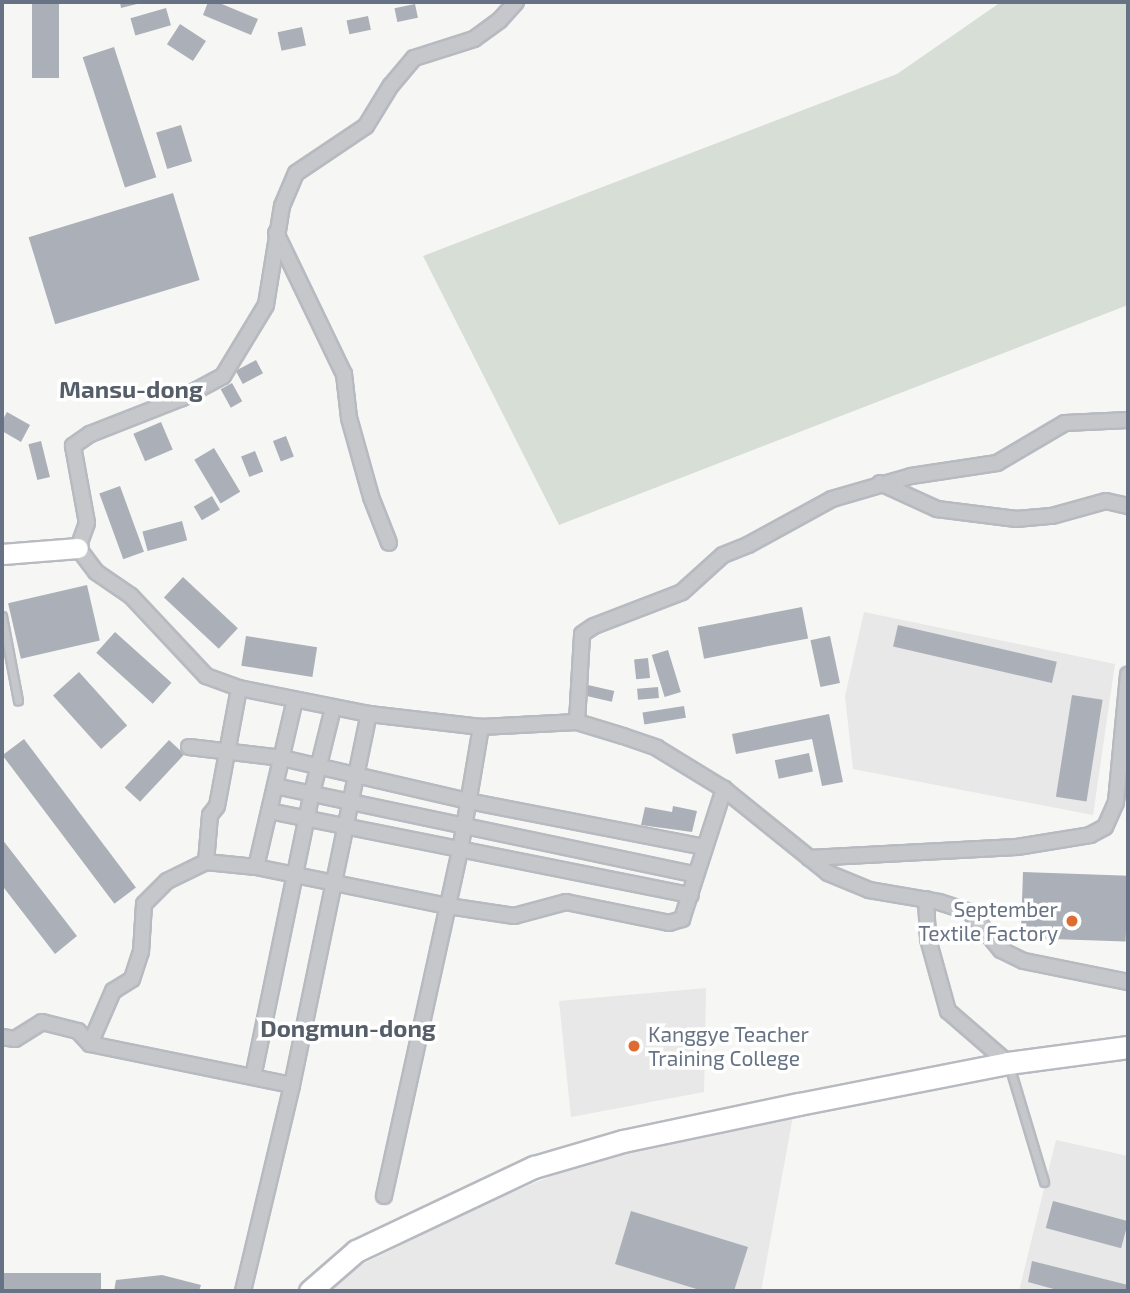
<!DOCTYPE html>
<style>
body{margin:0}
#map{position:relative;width:1130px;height:1293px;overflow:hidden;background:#f6f7f4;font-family:"Exo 2",sans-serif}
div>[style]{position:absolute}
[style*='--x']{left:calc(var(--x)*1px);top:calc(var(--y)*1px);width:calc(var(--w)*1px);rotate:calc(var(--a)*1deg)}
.built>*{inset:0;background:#e7e8e7}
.green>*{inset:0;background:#d7ded5}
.building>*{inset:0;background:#abb0b8;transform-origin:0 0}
.roads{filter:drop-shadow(2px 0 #b7bac0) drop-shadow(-2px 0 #b7bac0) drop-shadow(0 2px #b7bac0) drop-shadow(0 -2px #b7bac0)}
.lane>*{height:7px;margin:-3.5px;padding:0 3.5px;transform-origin:3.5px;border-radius:3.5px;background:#c5c7cb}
.street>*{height:14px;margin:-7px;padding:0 7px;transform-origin:7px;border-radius:7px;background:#c5c7cb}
.secondary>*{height:19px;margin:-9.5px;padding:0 9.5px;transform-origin:9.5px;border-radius:9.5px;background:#fff}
.primary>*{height:21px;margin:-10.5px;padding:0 10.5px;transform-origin:10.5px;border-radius:10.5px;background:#fff}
.dots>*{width:19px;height:19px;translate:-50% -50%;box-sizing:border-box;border:4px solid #fff;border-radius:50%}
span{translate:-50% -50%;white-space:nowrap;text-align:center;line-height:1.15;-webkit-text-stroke:7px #fff;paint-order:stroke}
.poi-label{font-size:21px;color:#677384}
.right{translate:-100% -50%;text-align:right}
.left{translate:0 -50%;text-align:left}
.quarter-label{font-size:24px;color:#555e69;font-weight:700}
.frame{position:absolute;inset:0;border:4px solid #677384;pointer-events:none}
</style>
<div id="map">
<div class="built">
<i style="clip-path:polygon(864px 612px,1115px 664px,1093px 815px,853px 769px,845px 696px)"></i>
<i style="clip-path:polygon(706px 988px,704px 1092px,571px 1117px,559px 1001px)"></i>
<i style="clip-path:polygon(793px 1116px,761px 1291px,329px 1291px,355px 1268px,486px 1203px,554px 1175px,634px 1151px)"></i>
<i style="clip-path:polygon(1056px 1140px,1128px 1156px,1128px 1291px,1019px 1291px)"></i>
</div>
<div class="green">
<i style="clip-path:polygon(1001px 2px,1128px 2px,1128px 305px,559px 525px,423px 256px,897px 74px)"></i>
</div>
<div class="building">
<i style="left:32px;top:2px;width:27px;height:76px"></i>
<i style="clip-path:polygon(120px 2px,141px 2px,141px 3px,121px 8px)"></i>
<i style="clip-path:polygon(208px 2px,217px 2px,258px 19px,251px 35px,203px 15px)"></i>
<i style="left:415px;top:4px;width:14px;height:21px;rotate:78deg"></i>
<i style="left:166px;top:8px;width:18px;height:37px;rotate:74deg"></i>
<i style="left:368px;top:16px;width:14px;height:22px;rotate:78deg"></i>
<i style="left:180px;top:24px;width:31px;height:24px;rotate:33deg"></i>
<i style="left:302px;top:27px;width:19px;height:25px;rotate:78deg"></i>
<i style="left:114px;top:47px;width:137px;height:33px;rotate:72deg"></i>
<i style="left:181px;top:125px;width:38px;height:26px;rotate:73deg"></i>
<i style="left:173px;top:193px;width:91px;height:151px;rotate:73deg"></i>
<i style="left:256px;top:360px;width:15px;height:23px;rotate:62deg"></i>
<i style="left:232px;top:383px;width:21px;height:13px;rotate:61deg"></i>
<i style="clip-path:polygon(7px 412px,30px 425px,21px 442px,2px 431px,2px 421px)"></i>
<i style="left:161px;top:422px;width:30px;height:30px;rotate:67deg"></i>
<i style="left:286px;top:436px;width:22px;height:14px;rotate:69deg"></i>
<i style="left:41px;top:441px;width:37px;height:13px;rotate:76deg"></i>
<i style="left:214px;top:448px;width:51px;height:23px;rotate:59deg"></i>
<i style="left:255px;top:451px;width:22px;height:15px;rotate:68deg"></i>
<i style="left:120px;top:486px;width:70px;height:22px;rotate:70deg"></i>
<i style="left:212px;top:496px;width:16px;height:21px;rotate:60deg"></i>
<i style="left:182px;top:521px;width:20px;height:41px;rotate:75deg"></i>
<i style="left:183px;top:577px;width:75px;height:28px;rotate:43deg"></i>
<i style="left:87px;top:585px;width:57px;height:81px;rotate:77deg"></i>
<i style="left:802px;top:607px;width:32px;height:106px;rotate:79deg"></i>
<i style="left:898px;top:625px;width:163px;height:22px;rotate:13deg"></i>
<i style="left:115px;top:632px;width:76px;height:28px;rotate:42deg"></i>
<i style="left:246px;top:636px;width:72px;height:30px;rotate:9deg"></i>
<i style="left:830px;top:636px;width:48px;height:20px;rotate:78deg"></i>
<i style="left:668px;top:650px;width:44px;height:17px;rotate:73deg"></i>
<i style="left:648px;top:658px;width:20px;height:14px;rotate:84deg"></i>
<i style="left:79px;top:672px;width:72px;height:35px;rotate:48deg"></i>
<i style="left:588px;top:685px;width:27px;height:11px;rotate:13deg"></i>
<i style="left:658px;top:687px;width:11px;height:21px;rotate:85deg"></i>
<i style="left:1072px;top:695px;width:31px;height:103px;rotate:9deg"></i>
<i style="left:684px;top:706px;width:12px;height:42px;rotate:81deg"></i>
<i style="clip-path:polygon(829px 714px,843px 782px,822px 786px,812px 739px,736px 754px,732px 734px)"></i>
<i style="left:24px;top:739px;width:186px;height:27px;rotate:53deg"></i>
<i style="left:169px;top:740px;width:21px;height:65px;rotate:43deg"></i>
<i style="left:809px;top:753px;width:19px;height:35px;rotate:78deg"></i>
<i style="clip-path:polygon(673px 806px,697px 811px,692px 832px,641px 825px,645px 807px,672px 812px)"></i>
<i style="clip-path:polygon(2px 839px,77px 936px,55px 954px,4px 888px,2px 890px)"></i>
<i style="left:1023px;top:872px;width:105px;height:66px;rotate:2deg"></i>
<i style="left:1053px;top:1201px;width:78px;height:28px;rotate:15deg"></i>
<i style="clip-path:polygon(631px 1211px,748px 1247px,734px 1291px,703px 1291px,615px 1264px)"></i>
<i style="clip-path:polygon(1032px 1261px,1128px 1285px,1128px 1291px,1061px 1291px,1028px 1282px)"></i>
<i style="left:101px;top:1273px;width:18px;height:99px;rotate:90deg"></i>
<i style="clip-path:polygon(162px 1275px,201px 1285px,199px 1291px,114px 1291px,116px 1280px)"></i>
</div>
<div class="roads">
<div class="lane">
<i style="--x:2;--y:616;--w:86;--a:79.3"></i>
<i style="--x:1009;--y:1065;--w:122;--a:73.3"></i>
</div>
<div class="street">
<i style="--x:516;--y:2;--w:24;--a:132"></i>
<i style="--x:500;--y:20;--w:32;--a:144"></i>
<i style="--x:474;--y:39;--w:63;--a:162.4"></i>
<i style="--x:414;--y:58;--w:35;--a:130"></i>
<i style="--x:391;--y:85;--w:48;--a:121.4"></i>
<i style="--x:366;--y:126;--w:84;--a:146.1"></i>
<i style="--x:296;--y:173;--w:36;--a:113"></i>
<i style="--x:282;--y:206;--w:100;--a:99.2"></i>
<i style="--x:266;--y:305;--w:83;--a:121.2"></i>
<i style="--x:223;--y:376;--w:47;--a:151.8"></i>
<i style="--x:182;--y:398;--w:99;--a:158.6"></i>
<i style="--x:90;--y:434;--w:21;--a:145"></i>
<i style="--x:73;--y:446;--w:78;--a:79.7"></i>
<i style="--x:87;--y:523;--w:27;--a:110"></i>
<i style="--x:78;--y:548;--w:30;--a:53"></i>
<i style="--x:96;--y:572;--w:42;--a:34.4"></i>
<i style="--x:131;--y:596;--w:110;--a:46.8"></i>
<i style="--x:206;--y:676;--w:35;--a:20"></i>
<i style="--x:239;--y:688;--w:133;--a:11.3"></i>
<i style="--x:369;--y:714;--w:113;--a:6.6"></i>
<i style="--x:481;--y:727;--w:96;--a:-3"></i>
<i style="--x:577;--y:722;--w:48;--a:16.9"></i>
<i style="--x:623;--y:736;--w:36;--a:19"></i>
<i style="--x:657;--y:748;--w:79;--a:31.5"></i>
<i style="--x:724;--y:789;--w:134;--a:38.9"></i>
<i style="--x:828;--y:873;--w:44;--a:22.5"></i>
<i style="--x:869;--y:890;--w:71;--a:9.7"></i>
<i style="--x:939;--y:902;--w:33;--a:18"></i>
<i style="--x:970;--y:912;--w:49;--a:50.8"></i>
<i style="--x:1001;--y:950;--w:25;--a:26"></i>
<i style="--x:1024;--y:961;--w:106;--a:11.4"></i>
<i style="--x:276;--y:233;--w:157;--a:64.3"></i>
<i style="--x:344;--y:374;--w:44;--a:83.5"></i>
<i style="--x:349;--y:418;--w:82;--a:74.4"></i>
<i style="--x:371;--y:497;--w:49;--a:68.6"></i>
<i style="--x:880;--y:483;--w:63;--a:24.5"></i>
<i style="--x:937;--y:509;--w:80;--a:7.2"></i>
<i style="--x:1016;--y:519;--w:36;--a:-5"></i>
<i style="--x:1052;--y:516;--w:56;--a:-15.5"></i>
<i style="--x:1106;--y:501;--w:23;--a:13"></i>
<i style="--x:577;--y:722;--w:88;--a:-86.7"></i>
<i style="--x:582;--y:634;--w:14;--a:-34"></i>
<i style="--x:594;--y:626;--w:94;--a:-21.1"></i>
<i style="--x:682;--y:592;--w:55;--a:-42.1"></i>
<i style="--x:723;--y:555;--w:27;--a:-22"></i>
<i style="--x:748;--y:545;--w:96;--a:-28.7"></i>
<i style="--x:832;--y:499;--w:82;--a:-16.2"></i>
<i style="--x:911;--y:476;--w:87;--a:-8.6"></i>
<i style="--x:997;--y:463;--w:79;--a:-30.5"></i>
<i style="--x:1065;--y:423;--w:63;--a:-2.7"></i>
<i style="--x:189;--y:747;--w:94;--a:6.7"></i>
<i style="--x:282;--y:758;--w:191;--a:13"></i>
<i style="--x:468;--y:801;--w:240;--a:11"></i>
<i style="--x:275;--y:786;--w:430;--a:11.9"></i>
<i style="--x:269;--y:811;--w:430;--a:11.3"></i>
<i style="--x:809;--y:858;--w:208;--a:-3"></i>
<i style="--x:1017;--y:847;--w:74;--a:-9.3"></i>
<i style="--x:1090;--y:835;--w:17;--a:-28"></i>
<i style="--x:1105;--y:827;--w:27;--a:-66"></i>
<i style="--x:1116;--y:802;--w:128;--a:-84.6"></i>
<i style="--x:206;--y:862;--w:47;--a:-85.1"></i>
<i style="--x:210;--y:815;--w:11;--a:-52"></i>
<i style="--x:217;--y:806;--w:120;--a:-79.4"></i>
<i style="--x:256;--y:867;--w:171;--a:-76.9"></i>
<i style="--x:926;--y:899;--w:40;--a:87.1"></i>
<i style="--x:928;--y:939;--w:75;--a:74.5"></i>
<i style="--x:948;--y:1011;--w:79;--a:40.9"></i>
<i style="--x:2;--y:1037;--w:13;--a:9"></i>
<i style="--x:15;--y:1039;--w:32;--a:-32"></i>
<i style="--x:42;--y:1022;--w:37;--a:14"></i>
<i style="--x:78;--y:1031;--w:18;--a:47"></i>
<i style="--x:90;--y:1044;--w:206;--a:11.5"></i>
<i style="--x:90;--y:1044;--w:58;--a:-66.5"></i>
<i style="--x:113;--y:991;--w:22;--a:-32"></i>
<i style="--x:132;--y:979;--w:28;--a:-72"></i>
<i style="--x:141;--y:952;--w:48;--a:-86.4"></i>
<i style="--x:144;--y:904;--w:33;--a:-45"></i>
<i style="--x:167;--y:881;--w:43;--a:-26"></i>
<i style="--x:206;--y:862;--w:50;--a:5.7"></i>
<i style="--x:256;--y:867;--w:196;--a:11.5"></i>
<i style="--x:448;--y:906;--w:67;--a:8.6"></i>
<i style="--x:514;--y:916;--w:54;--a:-15.1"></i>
<i style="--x:566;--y:902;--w:105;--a:11.5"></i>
<i style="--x:669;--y:923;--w:14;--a:-17"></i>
<i style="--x:682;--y:919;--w:137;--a:-72.1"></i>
<i style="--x:253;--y:1077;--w:290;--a:-78.3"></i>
<i style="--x:312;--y:793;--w:88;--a:-76.1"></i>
<i style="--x:384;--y:1196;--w:353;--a:-77.6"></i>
<i style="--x:460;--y:851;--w:126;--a:-80.4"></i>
<i style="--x:243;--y:1291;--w:212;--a:-76.6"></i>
<i style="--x:292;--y:1085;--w:379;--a:-78.3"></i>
</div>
<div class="secondary">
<i style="--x:2;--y:554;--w:76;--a:-4.5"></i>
</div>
<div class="primary">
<i style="--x:310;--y:1291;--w:61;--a:-41"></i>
<i style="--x:356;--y:1251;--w:197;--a:-25.3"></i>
<i style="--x:534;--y:1167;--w:93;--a:-16.3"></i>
<i style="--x:623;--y:1141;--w:180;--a:-11.9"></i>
<i style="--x:799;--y:1104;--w:213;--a:-11.1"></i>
<i style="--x:1008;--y:1063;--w:121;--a:-7.6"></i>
</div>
</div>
<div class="dots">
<i style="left:1072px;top:921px;background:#dc6c2f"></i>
<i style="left:634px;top:1046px;background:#dc6c2f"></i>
</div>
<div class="poi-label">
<span class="right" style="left:1058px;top:921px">September<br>Textile Factory</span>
<span class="left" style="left:648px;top:1046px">Kanggye Teacher<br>Training College</span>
</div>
<div class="quarter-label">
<span style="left:131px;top:389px">Mansu-dong</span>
<span style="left:348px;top:1028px">Dongmun-dong</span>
</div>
<div class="frame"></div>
</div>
